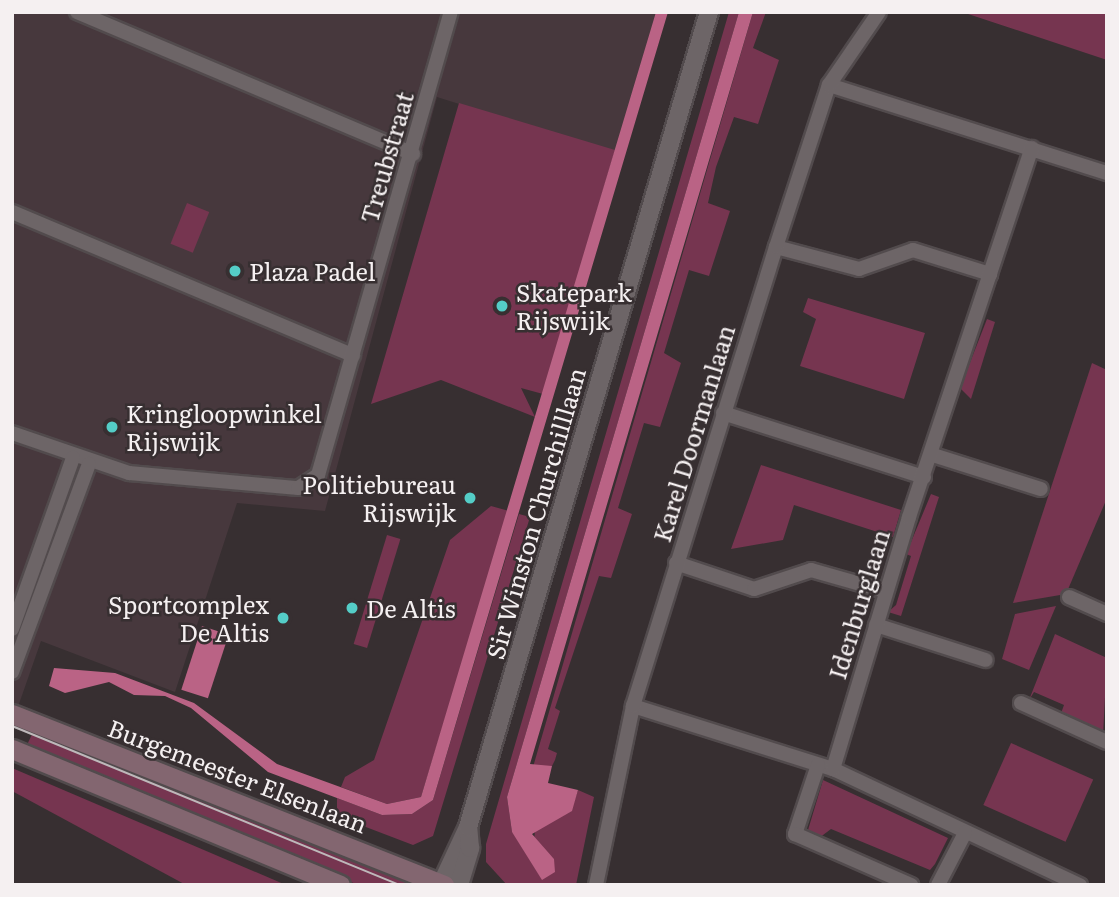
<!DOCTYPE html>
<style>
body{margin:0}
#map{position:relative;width:1119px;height:897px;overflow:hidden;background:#372f31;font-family:Literata,serif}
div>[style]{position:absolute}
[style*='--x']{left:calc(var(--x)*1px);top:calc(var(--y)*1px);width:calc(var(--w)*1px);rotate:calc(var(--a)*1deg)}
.built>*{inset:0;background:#47383d}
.green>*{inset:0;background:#763550;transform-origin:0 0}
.water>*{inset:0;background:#ba6385;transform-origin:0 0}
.roads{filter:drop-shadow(2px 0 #524b4d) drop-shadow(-2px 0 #524b4d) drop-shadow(0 2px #524b4d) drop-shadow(0 -2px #524b4d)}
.minor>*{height:14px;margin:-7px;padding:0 7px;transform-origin:7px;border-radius:7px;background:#6d6567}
.tertiary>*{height:18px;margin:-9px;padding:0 9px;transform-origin:9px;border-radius:9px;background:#6d6567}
.secondary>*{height:19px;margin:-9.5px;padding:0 9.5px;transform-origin:9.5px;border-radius:9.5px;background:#836670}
.tram>*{height:2px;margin:-1px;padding:0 1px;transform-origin:1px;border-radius:1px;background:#beb8ba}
.dots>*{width:19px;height:19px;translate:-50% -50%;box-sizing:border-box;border:4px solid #372f31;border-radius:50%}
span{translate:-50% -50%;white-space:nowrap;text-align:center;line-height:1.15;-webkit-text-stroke:5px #372f31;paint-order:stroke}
.street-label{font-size:24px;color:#f5f0f1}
.poi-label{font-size:24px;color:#f5f0f1}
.left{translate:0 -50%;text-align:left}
.right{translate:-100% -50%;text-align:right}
.frame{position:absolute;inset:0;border:14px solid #f5f0f1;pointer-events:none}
</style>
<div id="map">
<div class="built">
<i style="clip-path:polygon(12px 12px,661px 12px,618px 154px,437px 97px,325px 511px,237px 503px,175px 692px,41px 641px,12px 724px)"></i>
</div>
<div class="green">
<i style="clip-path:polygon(729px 12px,739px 12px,507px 797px,512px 832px,554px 859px,534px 841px,535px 830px,571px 811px,578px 790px,594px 797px,576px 885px,507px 885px,486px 862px,486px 844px)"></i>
<i style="clip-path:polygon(753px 12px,766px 12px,753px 48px,779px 60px,758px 124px,734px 117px,716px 167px,708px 203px,730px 211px,709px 276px,689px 270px,664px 353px,681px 363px,660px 427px,644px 423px,618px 508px,632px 514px,611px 578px,599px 576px,555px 708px,560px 711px,548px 749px,557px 753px,555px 760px,552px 766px,533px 767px)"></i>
<i style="clip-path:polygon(962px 12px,1107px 12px,1107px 60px,1101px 58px)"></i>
<i style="clip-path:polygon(459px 103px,615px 150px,543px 394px,521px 388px,535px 417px,441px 380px,371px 404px)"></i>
<i style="left:187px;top:203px;width:24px;height:44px;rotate:22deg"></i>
<i style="clip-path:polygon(808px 298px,925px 333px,904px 399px,800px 366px,816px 319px,803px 312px)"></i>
<i style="clip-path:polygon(987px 319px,995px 322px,971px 399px,960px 388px)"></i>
<i style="clip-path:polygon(1092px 363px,1107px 370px,1107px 498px,1066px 594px,1013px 603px)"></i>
<i style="clip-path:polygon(761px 465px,901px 510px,893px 537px,794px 505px,783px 540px,731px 549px)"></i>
<i style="clip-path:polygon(931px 494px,939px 497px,901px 616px,888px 612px,896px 605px,911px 556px,906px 554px)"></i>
<i style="clip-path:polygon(491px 506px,509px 511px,421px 797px,387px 804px,341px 787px,345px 777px,374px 760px,450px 540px)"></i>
<i style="clip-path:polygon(519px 514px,530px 517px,433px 836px,413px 845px,337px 816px,337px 798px,382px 815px,412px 814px,433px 800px)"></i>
<i style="left:387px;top:535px;width:14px;height:114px;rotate:17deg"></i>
<i style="clip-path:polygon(1056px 606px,1029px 670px,1002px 659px,1015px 614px)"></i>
<i style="clip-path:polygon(1055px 634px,1107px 658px,1103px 736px,1060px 716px,1064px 705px,1034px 692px,1029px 700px)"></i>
<i style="clip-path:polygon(34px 730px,409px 872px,404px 885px,359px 885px,326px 873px,27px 745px)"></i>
<i style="left:1011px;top:743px;width:90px;height:68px;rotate:24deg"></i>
<i style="clip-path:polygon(12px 768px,286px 885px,186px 885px,12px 791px)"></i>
<i style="clip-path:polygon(823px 780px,948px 838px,935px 864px,930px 870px,831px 829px,819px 838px,808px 830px)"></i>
</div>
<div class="water">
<i style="clip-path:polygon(656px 12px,668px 12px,433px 800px,412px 814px,382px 815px,268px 772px,191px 708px,165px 696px,134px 695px,109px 682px,65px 693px,49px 686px,54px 668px,115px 673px,194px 703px,277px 764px,387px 804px,421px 797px)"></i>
<i style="clip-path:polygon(739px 12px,753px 12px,530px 764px,552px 766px,548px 783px,578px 790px,572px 811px,532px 834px,554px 859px,555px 872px,542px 880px,512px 832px,507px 797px)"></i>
<i style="left:202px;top:626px;width:28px;height:67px;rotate:18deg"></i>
</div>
<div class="roads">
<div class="minor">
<i style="--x:77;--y:12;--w:365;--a:22.9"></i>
<i style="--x:829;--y:85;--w:292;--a:17.6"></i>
<i style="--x:12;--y:212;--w:370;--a:22.8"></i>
<i style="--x:776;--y:247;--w:86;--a:14.8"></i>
<i style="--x:859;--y:269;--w:57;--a:-19.4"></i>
<i style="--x:913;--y:250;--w:81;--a:17.3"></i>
<i style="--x:723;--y:413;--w:211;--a:17.7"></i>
<i style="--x:12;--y:433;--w:124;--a:18.9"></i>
<i style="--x:129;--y:473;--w:170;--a:5.1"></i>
<i style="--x:298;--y:488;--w:24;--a:-33"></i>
<i style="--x:318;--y:475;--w:482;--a:-74"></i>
<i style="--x:933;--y:455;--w:113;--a:17.5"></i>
<i style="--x:676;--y:563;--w:82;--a:18.4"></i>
<i style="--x:754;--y:589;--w:60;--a:-18.4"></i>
<i style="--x:811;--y:570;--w:77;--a:15.8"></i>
<i style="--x:1069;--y:597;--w:42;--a:24.1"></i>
<i style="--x:876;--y:625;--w:115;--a:17.7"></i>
<i style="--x:12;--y:629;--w:182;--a:-70.4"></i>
<i style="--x:12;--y:672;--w:222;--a:-69.7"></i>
<i style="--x:1021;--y:703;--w:94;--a:24.4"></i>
<i style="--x:633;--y:706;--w:210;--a:17.5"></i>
<i style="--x:833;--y:769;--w:273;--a:25.2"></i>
<i style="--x:818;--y:765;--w:73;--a:108.4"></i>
<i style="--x:795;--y:834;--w:127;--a:23.7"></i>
<i style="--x:833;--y:769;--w:263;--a:-73.2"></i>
<i style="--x:909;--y:517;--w:389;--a:-71.6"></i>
<i style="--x:596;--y:885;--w:183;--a:-78.3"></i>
<i style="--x:633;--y:706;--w:481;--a:-72.7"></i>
<i style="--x:776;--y:247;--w:170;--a:-71.9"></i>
<i style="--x:829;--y:85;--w:88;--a:-55.6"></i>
<i style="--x:938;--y:885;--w:59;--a:-62.6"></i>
</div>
<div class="tertiary">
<i style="--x:441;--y:885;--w:64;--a:-65"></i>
<i style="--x:459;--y:885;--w:39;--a:-73"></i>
<i style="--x:470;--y:848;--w:21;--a:-95"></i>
<i style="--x:468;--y:827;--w:850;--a:-73.53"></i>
</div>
<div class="secondary">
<i style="--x:12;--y:714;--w:465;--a:21.6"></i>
<i style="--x:12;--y:749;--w:355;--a:22.5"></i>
</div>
</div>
<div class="tram">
<i style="--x:12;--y:726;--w:418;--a:22.3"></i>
</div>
<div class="dots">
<i style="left:235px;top:271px;background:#54cdc7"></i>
<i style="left:502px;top:306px;background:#54cdc7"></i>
<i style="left:112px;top:427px;background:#54cdc7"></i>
<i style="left:470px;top:498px;background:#54cdc7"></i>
<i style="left:352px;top:608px;background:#54cdc7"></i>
<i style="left:283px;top:618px;background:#54cdc7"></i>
</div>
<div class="street-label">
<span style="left:386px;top:157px;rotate:-74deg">Treubstraat</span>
<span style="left:693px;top:433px;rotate:-73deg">Karel Doormanlaan</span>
<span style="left:535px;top:513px;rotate:-74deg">Sir Winston Churchilllaan</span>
<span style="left:858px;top:604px;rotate:-73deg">Idenburglaan</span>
<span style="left:238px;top:775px;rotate:21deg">Burgemeester Elsenlaan</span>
</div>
<div class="poi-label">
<span class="left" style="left:249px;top:271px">Plaza Padel</span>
<span class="left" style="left:516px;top:306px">Skatepark<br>Rijswijk</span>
<span class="left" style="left:126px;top:427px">Kringloopwinkel<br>Rijswijk</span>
<span class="right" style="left:456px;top:498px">Politiebureau<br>Rijswijk</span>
<span class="right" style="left:269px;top:618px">Sportcomplex<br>De Altis</span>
<span class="left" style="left:366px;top:608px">De Altis</span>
</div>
<div class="frame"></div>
</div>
